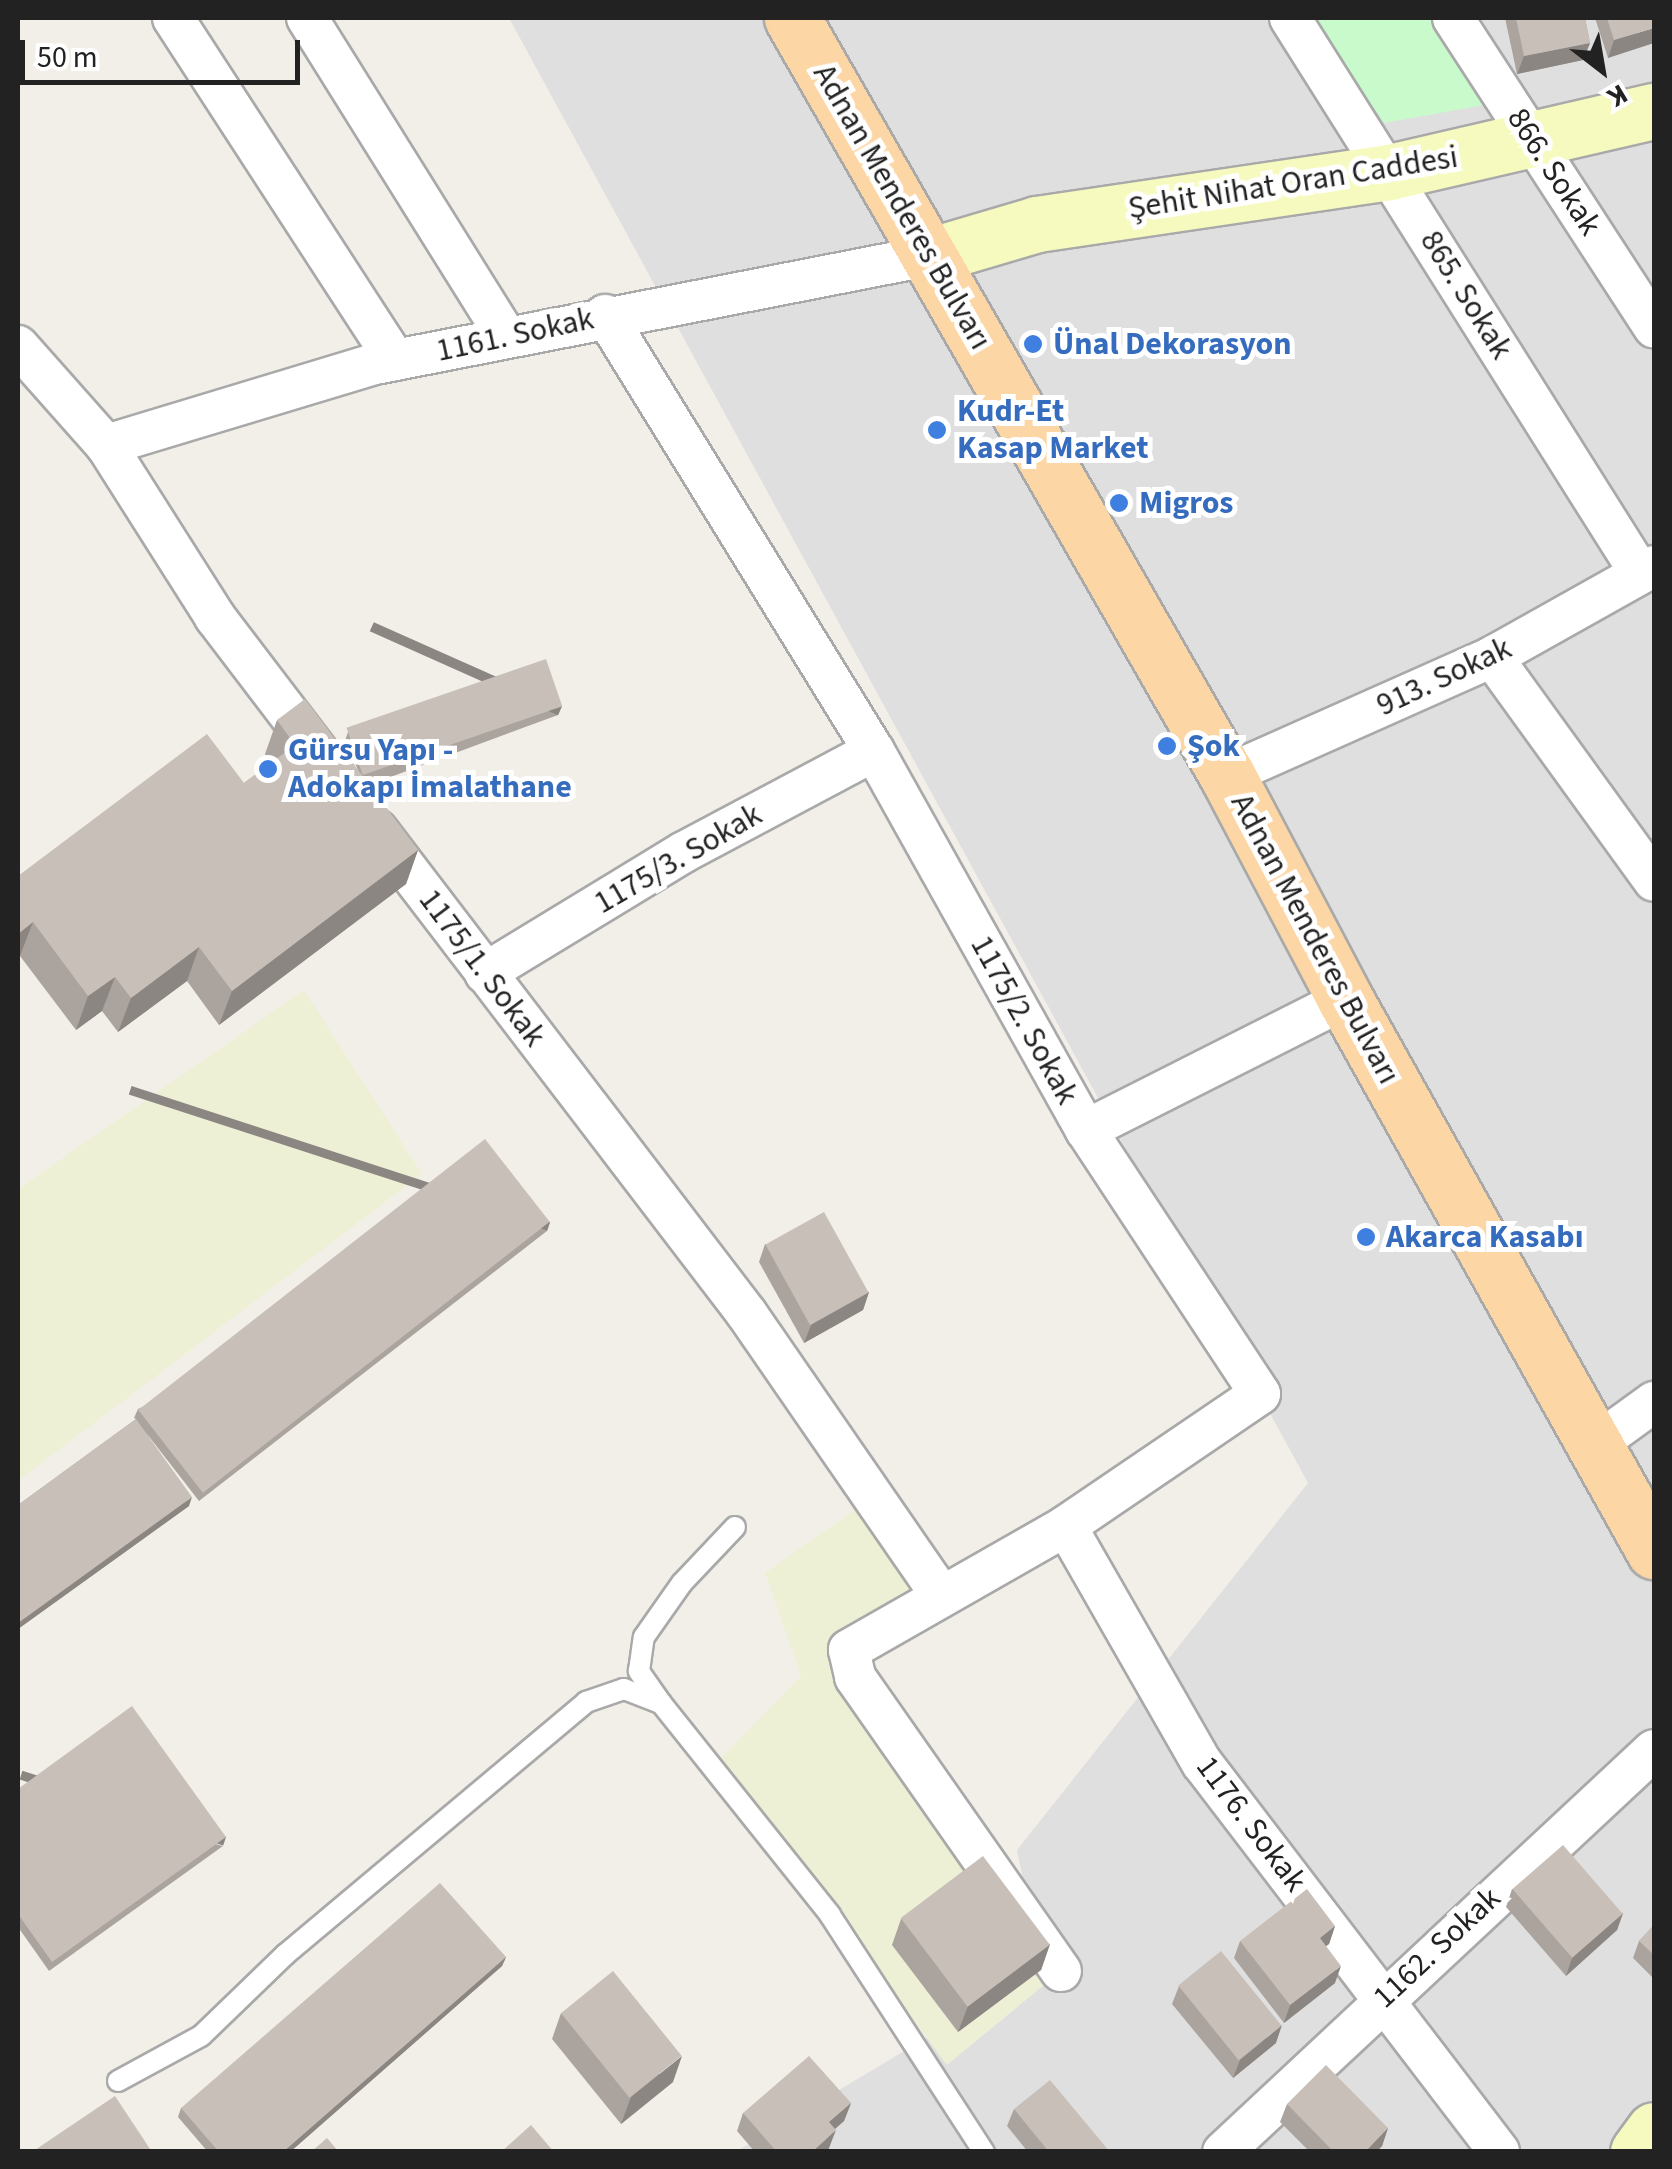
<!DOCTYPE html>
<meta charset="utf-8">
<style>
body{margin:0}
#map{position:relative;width:1672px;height:2169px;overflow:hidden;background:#f2efe9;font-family:"Source Sans 3",sans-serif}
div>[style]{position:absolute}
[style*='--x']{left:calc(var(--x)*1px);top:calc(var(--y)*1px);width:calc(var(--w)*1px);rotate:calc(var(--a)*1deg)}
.residential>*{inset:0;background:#e0dfdf}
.farmland>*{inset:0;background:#eef0d5}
.park>*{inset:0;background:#c8facc}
.roads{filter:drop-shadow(2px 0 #a9a9a9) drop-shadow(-2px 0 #a9a9a9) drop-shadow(0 2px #a9a9a9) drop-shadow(0 -2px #a9a9a9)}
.lane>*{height:20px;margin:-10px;padding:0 10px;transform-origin:10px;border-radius:10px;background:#fff}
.street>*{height:40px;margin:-20px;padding:0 20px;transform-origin:20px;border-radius:20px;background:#fff}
.secondary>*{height:55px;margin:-27.5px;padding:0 27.5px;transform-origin:27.5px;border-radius:27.5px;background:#f7fabf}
.primary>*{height:55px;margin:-27.5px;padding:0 27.5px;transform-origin:27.5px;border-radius:27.5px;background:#fcd6a4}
.wall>*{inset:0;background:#aba49e}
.shaded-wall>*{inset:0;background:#8b8681;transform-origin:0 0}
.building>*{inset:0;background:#c7bfb8;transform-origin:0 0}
.dots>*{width:28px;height:28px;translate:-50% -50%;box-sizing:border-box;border:5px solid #fff;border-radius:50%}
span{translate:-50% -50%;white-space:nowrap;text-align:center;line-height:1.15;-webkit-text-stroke:10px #fff;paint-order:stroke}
.street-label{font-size:32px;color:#222}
.shop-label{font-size:32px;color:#366cbe;font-weight:700}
.left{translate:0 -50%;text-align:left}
.frame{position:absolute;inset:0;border:20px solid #222;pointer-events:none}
.north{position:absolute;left:1552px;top:20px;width:100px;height:100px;-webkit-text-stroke:8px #fff;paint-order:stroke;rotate:149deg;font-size:28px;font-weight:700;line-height:40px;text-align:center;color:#222}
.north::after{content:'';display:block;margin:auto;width:35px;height:45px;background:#222;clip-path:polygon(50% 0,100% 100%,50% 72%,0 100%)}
.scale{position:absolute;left:20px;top:40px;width:280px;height:45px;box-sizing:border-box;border:5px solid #222;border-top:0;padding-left:12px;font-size:30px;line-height:35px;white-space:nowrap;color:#222;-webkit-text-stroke:8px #fff;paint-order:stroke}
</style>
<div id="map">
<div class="residential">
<i style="clip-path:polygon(509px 18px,1654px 18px,1654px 2151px,739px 2150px,1041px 1969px,1017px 1850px,1308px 1483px)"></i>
</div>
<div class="farmland">
<i style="clip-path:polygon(304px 990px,422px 1174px,18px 1481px,18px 1189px)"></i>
<i style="clip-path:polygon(860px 1506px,916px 1588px,849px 1650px,1061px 1971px,947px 2065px,720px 1759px,801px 1676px,765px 1573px)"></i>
</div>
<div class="park">
<i style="clip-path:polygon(1313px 18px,1433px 18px,1490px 104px,1384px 123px)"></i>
</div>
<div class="roads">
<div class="lane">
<i style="--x:661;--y:1703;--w:39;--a:-125"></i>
<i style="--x:639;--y:1671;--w:34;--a:-82"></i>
<i style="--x:644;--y:1637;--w:66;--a:-54.9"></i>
<i style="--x:682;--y:1583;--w:77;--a:-46.6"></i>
<i style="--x:118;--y:2081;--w:94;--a:-28.5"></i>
<i style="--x:201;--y:2036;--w:118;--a:-44"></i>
<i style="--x:286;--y:1954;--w:392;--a:-40"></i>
<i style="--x:586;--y:1702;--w:40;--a:-18.9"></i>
<i style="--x:624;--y:1689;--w:40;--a:21"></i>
<i style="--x:661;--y:1703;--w:271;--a:51.4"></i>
<i style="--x:830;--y:1915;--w:283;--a:57"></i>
</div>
<div class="street">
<i style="--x:173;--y:18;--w:408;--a:57"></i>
<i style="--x:307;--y:18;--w:377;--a:58"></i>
<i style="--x:1290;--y:18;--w:656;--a:57.76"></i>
<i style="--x:1453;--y:18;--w:369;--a:57"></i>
<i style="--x:605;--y:315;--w:512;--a:58.33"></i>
<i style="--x:874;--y:751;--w:434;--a:60.8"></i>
<i style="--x:1086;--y:1130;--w:316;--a:56.6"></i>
<i style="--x:1260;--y:1394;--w:235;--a:145.8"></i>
<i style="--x:1066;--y:1526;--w:250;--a:150.3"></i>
<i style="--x:849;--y:1650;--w:28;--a:77"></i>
<i style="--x:855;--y:1677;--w:359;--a:55"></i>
<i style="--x:18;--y:346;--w:132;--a:48.4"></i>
<i style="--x:106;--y:445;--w:204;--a:57.6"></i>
<i style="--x:215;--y:617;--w:175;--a:52.7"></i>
<i style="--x:106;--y:445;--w:281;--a:-16.8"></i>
<i style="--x:375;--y:364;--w:568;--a:-11.07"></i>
<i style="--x:1492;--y:657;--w:276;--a:54.1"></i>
<i style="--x:1227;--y:775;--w:290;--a:-24"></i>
<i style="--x:1492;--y:657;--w:186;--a:-29.3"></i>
<i style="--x:377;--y:830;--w:609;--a:52.6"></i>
<i style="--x:747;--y:1314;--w:341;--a:55.4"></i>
<i style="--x:485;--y:973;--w:233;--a:-31.3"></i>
<i style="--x:684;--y:852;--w:215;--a:-28"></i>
<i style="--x:1086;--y:1130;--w:290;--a:-26.8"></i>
<i style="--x:1596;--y:1444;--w:72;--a:-35.9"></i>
<i style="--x:1066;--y:1526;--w:273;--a:60.2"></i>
<i style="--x:1202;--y:1763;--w:489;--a:52.6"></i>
<i style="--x:1223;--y:2152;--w:589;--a:-43.01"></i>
</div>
<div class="secondary">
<i style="--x:932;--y:255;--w:109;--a:-16.4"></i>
<i style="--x:1037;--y:224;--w:356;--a:-8.4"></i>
<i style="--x:1389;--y:172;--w:272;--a:-13"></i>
<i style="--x:1638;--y:2152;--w:27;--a:-54"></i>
</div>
<div class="primary">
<i style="--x:792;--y:18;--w:873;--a:60.12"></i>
<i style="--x:1227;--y:775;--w:253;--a:62.2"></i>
<i style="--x:1345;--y:999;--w:633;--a:60.76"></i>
</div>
</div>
<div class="wall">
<i style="clip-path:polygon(1505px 18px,1585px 18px,1590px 43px,1583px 60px,1517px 74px)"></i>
<i style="clip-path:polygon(1595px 18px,1654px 18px,1608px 58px)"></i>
<i style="clip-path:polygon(562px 706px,558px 715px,369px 785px,418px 850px,406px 884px,219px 1025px,187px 981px,118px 1032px,102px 1011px,76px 1030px,20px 956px,18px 876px,244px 783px,271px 763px,265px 754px,277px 720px,358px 770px,345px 741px,348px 732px)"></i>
<i style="clip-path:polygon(550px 1222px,547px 1231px,199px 1501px,147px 1434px,189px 1506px,18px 1629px,18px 1505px,136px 1419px,134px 1418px,138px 1409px)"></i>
<i style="clip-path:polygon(765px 1244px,869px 1292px,863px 1310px,804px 1343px,759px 1262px)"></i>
<i style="clip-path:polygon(18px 1789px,223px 1846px,49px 1971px,18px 1927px)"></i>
<i style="clip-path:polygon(1512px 1889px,1623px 1913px,1617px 1930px,1566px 1976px,1506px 1907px)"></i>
<i style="clip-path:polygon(901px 1919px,1050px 1944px,1041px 1970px,958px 2032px,892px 1945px)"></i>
<i style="clip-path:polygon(1654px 1925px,1654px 1979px,1633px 1958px,1639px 1941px)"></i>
<i style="clip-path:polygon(1335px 1926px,1329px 1944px,1326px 1946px,1335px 1983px,1284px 2023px,1234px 1958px,1240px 1941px)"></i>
<i style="clip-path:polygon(506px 1957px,502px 1966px,290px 2152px,208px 2152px,178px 2117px,181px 2108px)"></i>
<i style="clip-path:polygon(1179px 1986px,1276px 2043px,1233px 2078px,1172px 2004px)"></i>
<i style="clip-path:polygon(561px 2013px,673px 2082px,621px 2124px,552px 2039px)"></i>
<i style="clip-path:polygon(851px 2103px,844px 2121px,835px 2129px,829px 2148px,826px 2152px,755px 2152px,737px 2131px,743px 2113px)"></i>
<i style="clip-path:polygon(1287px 2104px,1388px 2128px,1382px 2146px,1376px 2152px,1310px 2152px,1280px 2122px)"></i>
<i style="clip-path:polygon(1014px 2109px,1110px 2152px,1028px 2152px,1007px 2126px)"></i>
</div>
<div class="shaded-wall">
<i style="clip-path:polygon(1654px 28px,1654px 43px,1608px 58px,1614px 40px)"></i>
<i style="clip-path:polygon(1590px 43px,1583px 60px,1517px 74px,1524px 56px)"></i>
<i style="left:562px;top:706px;width:10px;height:206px;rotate:114deg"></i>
<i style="clip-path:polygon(418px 850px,406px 884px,219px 1025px,232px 991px)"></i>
<i style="clip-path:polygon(33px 922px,20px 956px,18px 958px,18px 934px)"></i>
<i style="clip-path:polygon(199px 947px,187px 981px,118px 1032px,131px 998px)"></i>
<i style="clip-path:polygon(115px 977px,102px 1011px,76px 1030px,88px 996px)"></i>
<i style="left:550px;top:1222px;width:9px;height:440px;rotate:108deg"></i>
<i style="clip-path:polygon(869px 1292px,863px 1310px,804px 1343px,811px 1325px)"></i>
<i style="clip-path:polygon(192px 1497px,189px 1506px,18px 1629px,18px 1623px)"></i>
<i style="left:226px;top:1837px;width:9px;height:214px;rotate:108deg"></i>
<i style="clip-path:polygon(1623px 1913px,1617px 1930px,1566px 1976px,1572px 1958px)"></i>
<i style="clip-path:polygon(1335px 1926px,1329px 1944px,1314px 1955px,1320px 1938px)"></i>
<i style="clip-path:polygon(1050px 1944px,1041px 1970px,958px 2032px,968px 2006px)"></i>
<i style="clip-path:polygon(506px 1957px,502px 1966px,290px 2152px,283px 2152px)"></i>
<i style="clip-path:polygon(1341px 1966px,1335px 1983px,1284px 2023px,1290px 2005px)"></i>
<i style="clip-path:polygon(1282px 2025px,1276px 2043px,1233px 2078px,1240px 2060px)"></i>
<i style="clip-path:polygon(682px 2056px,673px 2082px,621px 2124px,631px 2097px)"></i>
<i style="clip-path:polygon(851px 2103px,844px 2121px,822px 2140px,829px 2122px)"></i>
<i style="clip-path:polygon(1388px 2128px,1382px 2146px,1376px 2152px,1365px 2152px)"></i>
<i style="clip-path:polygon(836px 2130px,829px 2148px,826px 2152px,812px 2152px)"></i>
</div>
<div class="building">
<i style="clip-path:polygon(1516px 18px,1585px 18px,1590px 43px,1524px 56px)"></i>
<i style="clip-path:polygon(1607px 18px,1654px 18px,1654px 28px,1614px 40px)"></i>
<i style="left:546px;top:659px;width:50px;height:211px;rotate:71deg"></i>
<i style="clip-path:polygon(305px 699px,418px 850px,232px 991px,199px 947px,131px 998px,115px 977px,88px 996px,33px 922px,18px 934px,18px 876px,207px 734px,244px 783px,295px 745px,277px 720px)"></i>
<i style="left:485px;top:1139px;width:105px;height:440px;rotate:52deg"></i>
<i style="left:824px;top:1212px;width:92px;height:67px;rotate:61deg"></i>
<i style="clip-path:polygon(136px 1419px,192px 1497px,18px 1623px,18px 1505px)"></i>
<i style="clip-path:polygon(132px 1706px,226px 1837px,52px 1962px,18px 1914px,18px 1789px)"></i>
<i style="left:1563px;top:1845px;width:91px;height:67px;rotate:49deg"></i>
<i style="left:983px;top:1856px;width:111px;height:103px;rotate:53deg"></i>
<i style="clip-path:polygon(440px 1883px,506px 1957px,283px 2152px,219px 2152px,181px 2108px)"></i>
<i style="clip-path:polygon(1307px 1889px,1335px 1926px,1320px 1938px,1341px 1966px,1290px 2005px,1240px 1941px)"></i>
<i style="clip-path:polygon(1654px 1925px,1654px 1955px,1639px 1941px)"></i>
<i style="left:1221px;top:1951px;width:96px;height:55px;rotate:51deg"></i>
<i style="left:613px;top:1971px;width:109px;height:67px;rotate:51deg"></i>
<i style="clip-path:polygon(809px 2056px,851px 2103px,829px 2122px,836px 2130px,812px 2152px,777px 2152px,743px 2113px)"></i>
<i style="clip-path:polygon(1326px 2065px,1388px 2128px,1365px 2152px,1334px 2152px,1287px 2104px)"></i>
<i style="clip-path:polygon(1050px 2080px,1110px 2152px,1049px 2152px,1014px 2109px)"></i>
<i style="clip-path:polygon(115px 2096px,152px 2152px,32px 2152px)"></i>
<i style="clip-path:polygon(531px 2125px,554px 2152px,501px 2152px)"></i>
<i style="clip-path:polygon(327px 2138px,339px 2152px,311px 2152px)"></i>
</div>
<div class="dots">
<i style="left:1033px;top:344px;background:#3f7fe0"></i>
<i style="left:937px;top:430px;background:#3f7fe0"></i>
<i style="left:1119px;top:503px;background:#3f7fe0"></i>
<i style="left:1167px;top:746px;background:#3f7fe0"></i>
<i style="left:268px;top:769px;background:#3f7fe0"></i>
<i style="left:1366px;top:1237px;background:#3f7fe0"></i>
</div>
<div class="street-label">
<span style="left:1554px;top:172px;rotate:57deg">866. Sokak</span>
<span style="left:1293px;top:183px;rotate:-9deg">Şehit Nihat Oran Caddesi</span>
<span style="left:902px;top:207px;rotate:60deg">Adnan Menderes Bulvarı</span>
<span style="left:1466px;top:295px;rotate:58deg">865. Sokak</span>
<span style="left:515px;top:335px;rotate:-12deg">1161. Sokak</span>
<span style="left:1444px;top:677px;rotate:-25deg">913. Sokak</span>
<span style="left:678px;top:859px;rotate:-30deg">1175/3. Sokak</span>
<span style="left:1315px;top:939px;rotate:62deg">Adnan Menderes Bulvarı</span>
<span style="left:482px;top:968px;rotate:53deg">1175/1. Sokak</span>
<span style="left:1024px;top:1020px;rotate:61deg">1175/2. Sokak</span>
<span style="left:1251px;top:1824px;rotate:53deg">1176. Sokak</span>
<span style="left:1437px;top:1948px;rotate:-43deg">1162. Sokak</span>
</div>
<div class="shop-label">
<span class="left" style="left:1053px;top:344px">Ünal Dekorasyon</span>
<span class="left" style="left:957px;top:430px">Kudr-Et<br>Kasap Market</span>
<span class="left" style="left:1139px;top:503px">Migros</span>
<span class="left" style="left:1187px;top:746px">Şok</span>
<span class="left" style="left:288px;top:769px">Gürsu Yapı -<br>Adokapı İmalathane</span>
<span class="left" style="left:1386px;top:1237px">Akarca Kasabı</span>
</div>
<div class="frame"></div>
<div class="north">K</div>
<div class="scale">50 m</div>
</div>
